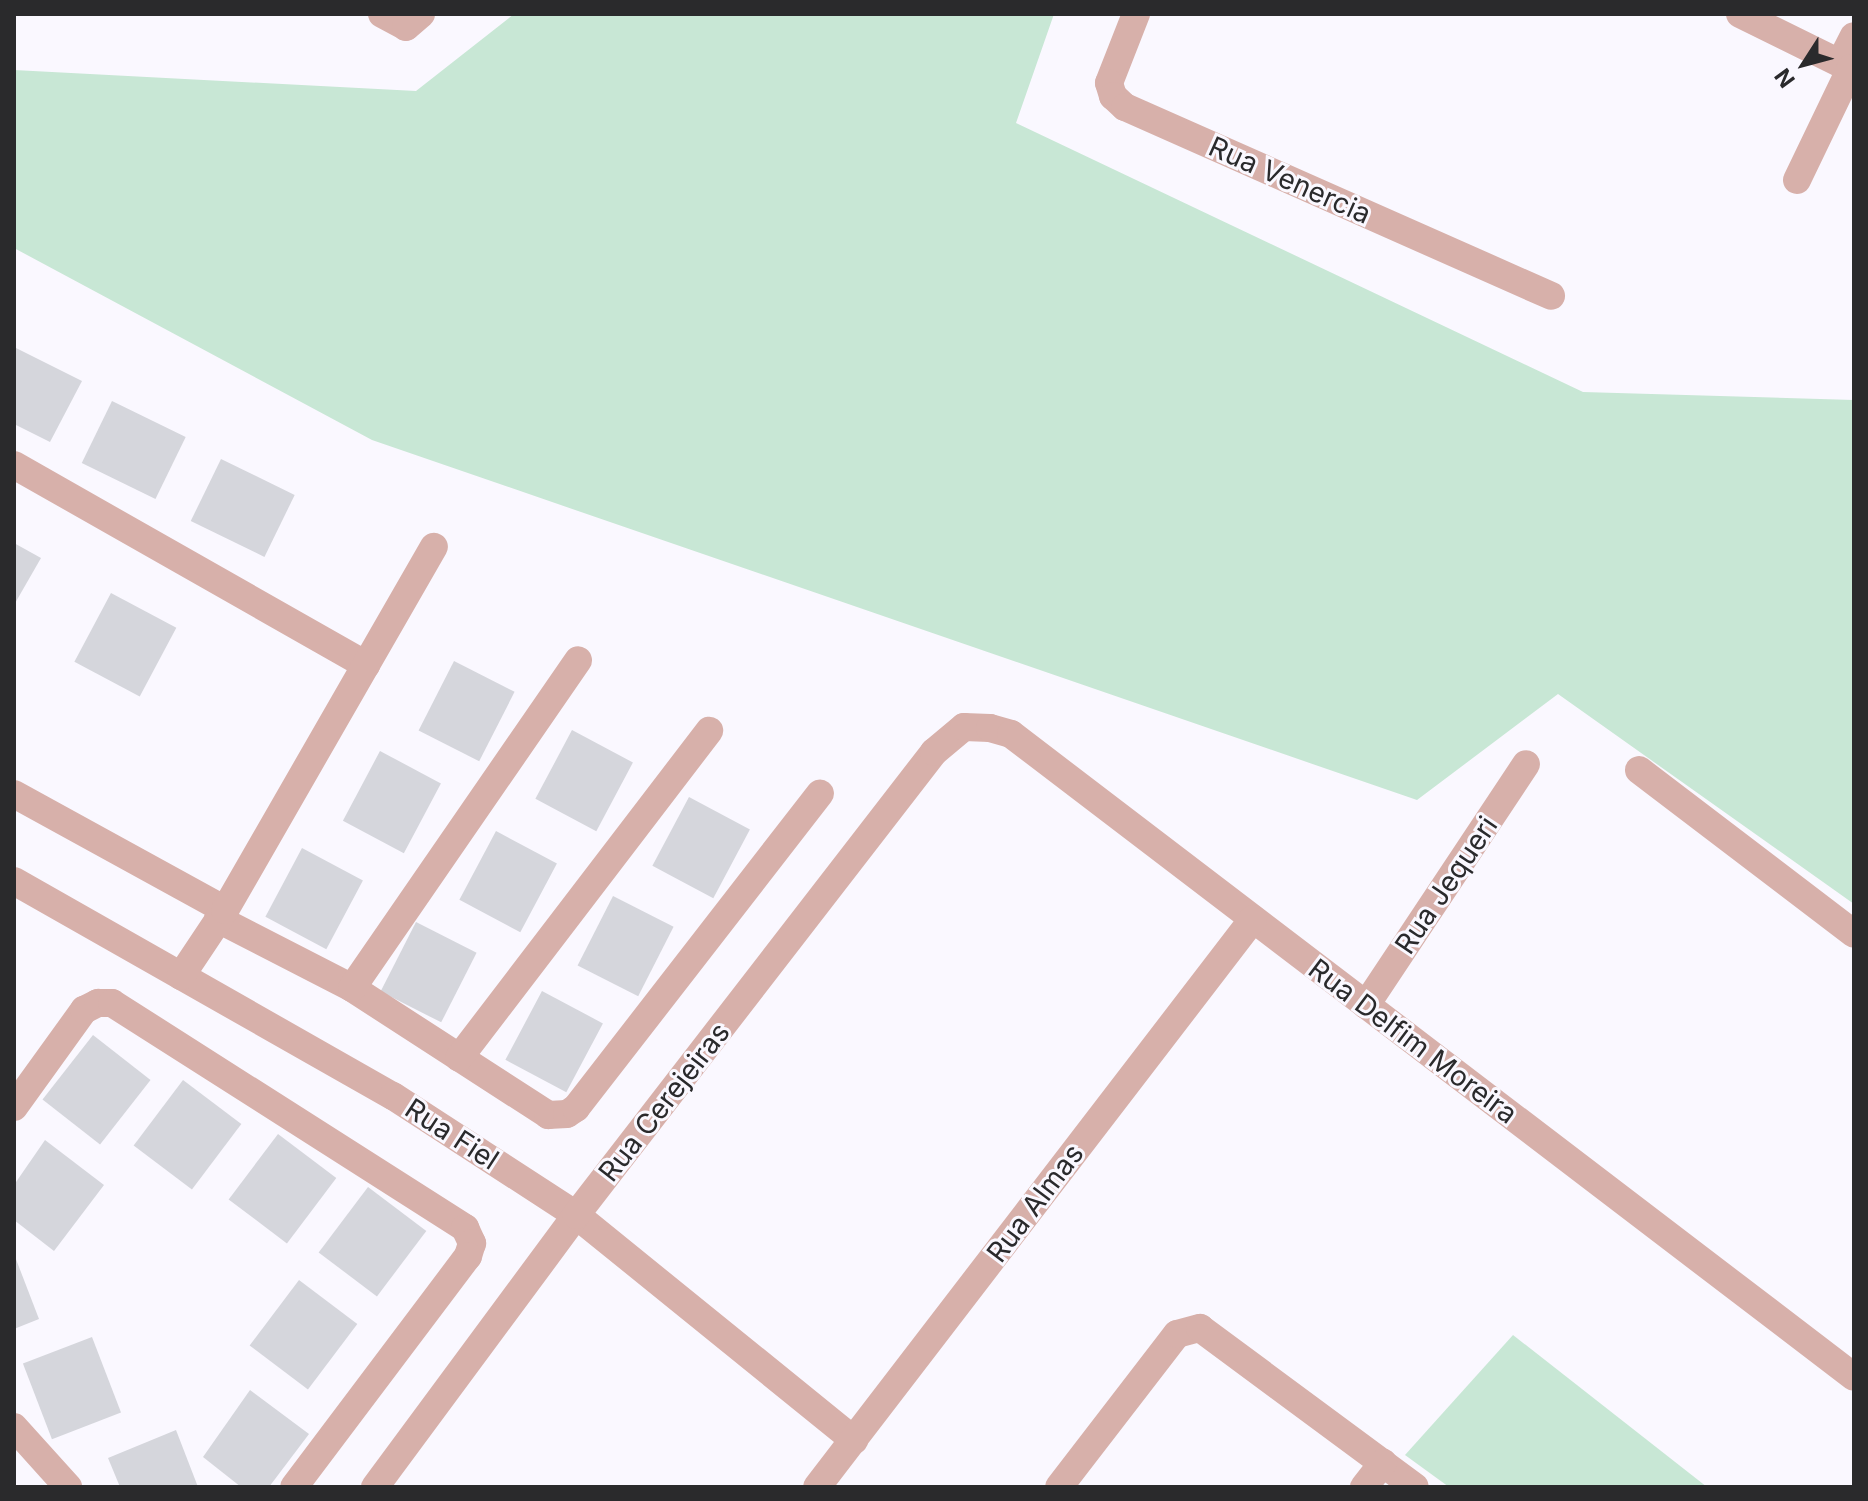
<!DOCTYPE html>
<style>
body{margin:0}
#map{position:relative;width:1868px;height:1501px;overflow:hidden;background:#faf8ff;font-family:Inter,sans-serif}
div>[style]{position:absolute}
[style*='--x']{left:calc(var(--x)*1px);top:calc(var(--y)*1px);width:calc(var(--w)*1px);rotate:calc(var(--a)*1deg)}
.green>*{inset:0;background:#c8e7d5}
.building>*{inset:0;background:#d5d6dc;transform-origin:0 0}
.minor>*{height:28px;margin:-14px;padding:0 14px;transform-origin:14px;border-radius:14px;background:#d7b0aa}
span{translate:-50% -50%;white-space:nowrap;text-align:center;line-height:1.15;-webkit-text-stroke:6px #faf8ff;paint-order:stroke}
.street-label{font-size:28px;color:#2a2a2c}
.frame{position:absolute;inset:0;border:16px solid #2a2a2c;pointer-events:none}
.north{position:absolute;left:1764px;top:24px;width:80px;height:80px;-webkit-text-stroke:6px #faf8ff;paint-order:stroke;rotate:234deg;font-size:22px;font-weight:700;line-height:32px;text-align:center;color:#2a2a2c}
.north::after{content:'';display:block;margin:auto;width:28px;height:36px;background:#2a2a2c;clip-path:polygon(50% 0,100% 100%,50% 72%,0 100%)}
</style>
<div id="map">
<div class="green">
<i style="clip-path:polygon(514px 14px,1054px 14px,1016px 123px,1583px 392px,1854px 400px,1854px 904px,1558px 694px,1417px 800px,372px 440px,14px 248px,14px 70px,416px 91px)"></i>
<i style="clip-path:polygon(1513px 1335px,1707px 1487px,1449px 1487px,1405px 1455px)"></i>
</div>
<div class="building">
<i style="clip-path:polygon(14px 347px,82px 381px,50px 442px,14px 424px)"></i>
<i style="left:112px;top:401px;width:82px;height:69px;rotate:26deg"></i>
<i style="left:221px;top:459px;width:82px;height:69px;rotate:26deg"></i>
<i style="clip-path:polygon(14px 543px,41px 558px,14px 605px)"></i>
<i style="left:111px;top:593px;width:74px;height:78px;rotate:28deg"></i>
<i style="left:454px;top:661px;width:68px;height:78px;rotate:27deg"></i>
<i style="left:572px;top:730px;width:69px;height:78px;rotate:28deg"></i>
<i style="left:380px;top:751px;width:69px;height:79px;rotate:28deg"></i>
<i style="left:689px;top:797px;width:69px;height:78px;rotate:28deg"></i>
<i style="left:496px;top:831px;width:69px;height:78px;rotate:28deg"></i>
<i style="left:302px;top:848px;width:69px;height:78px;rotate:28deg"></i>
<i style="left:613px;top:896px;width:68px;height:78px;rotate:27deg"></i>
<i style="left:416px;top:922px;width:68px;height:78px;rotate:27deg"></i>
<i style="left:542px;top:991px;width:69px;height:78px;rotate:28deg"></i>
<i style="left:93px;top:1035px;width:73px;height:82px;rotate:38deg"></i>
<i style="left:183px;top:1080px;width:73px;height:82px;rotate:37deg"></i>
<i style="left:278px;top:1134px;width:73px;height:82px;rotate:37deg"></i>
<i style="clip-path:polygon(45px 1140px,104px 1185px,54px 1251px,14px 1220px,14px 1185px)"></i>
<i style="left:368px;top:1187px;width:73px;height:82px;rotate:37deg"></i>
<i style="clip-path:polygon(14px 1254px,39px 1319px,14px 1329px)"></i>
<i style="left:299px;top:1280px;width:73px;height:82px;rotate:37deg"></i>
<i style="left:92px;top:1337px;width:81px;height:74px;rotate:69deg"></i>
<i style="clip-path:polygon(250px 1390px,309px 1434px,269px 1487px,241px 1487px,203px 1457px)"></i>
<i style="clip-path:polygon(176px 1430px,198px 1487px,120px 1487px,108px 1458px)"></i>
</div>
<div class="minor">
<i style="--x:382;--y:14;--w:27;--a:28"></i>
<i style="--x:406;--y:27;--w:20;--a:-41"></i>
<i style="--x:1136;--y:14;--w:74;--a:111.4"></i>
<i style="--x:1109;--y:83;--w:14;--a:73"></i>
<i style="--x:1113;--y:96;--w:16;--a:43"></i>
<i style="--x:1125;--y:107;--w:466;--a:23.9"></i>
<i style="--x:1740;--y:14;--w:127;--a:26.2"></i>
<i style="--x:1840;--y:63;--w:30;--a:-63"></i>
<i style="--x:1797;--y:180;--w:124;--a:-64.3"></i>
<i style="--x:14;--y:465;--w:405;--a:29.6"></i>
<i style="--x:1639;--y:770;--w:270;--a:37.3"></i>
<i style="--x:14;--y:794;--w:241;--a:28.8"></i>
<i style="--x:14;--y:881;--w:436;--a:29.6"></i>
<i style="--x:393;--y:1096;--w:218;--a:33"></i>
<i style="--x:576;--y:1215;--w:358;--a:39"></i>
<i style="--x:218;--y:919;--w:151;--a:27.2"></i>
<i style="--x:352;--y:988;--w:234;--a:32.9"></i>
<i style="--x:548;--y:1115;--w:19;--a:-3"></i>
<i style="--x:567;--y:1114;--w:11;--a:-34"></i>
<i style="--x:576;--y:1108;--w:398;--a:-52.2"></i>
<i style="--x:181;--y:976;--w:79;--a:-56.3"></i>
<i style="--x:225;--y:910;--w:419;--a:-60.1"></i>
<i style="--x:352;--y:988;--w:398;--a:-55.4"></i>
<i style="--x:1366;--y:1005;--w:289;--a:-56.4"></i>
<i style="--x:459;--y:1058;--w:412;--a:-52.6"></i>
<i style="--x:14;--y:1107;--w:120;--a:-54.2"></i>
<i style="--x:84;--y:1010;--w:16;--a:-27"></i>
<i style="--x:98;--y:1003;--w:14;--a:0"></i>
<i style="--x:112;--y:1003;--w:419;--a:32.5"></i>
<i style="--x:465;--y:1228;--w:17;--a:65"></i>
<i style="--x:472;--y:1243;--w:14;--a:107"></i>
<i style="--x:468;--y:1256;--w:289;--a:127"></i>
<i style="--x:14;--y:1427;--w:81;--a:48"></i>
<i style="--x:375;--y:1487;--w:338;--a:-53.5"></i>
<i style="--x:576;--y:1215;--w:585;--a:-52.29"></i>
<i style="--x:934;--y:752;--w:39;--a:-40"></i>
<i style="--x:964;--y:727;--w:26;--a:2"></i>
<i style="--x:990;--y:728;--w:22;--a:16"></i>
<i style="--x:1011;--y:734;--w:1060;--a:37.33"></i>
<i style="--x:817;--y:1487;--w:716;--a:-52.49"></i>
<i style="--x:1059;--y:1487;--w:193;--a:-52.4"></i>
<i style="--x:1177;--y:1334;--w:24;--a:-15"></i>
<i style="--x:1200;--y:1328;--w:267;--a:36.5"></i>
<i style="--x:1364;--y:1487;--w:31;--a:-52"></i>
</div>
<div class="street-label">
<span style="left:1290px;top:180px;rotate:24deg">Rua Venercia</span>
<span style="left:1446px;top:885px;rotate:-56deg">Rua Jequeri</span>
<span style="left:1413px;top:1041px;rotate:37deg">Rua Delfim Moreira</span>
<span style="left:664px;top:1102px;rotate:-52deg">Rua Cerejeiras</span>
<span style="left:452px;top:1134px;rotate:33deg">Rua Fiel</span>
<span style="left:1035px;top:1203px;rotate:-53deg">Rua Almas</span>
</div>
<div class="frame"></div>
<div class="north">N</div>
</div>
